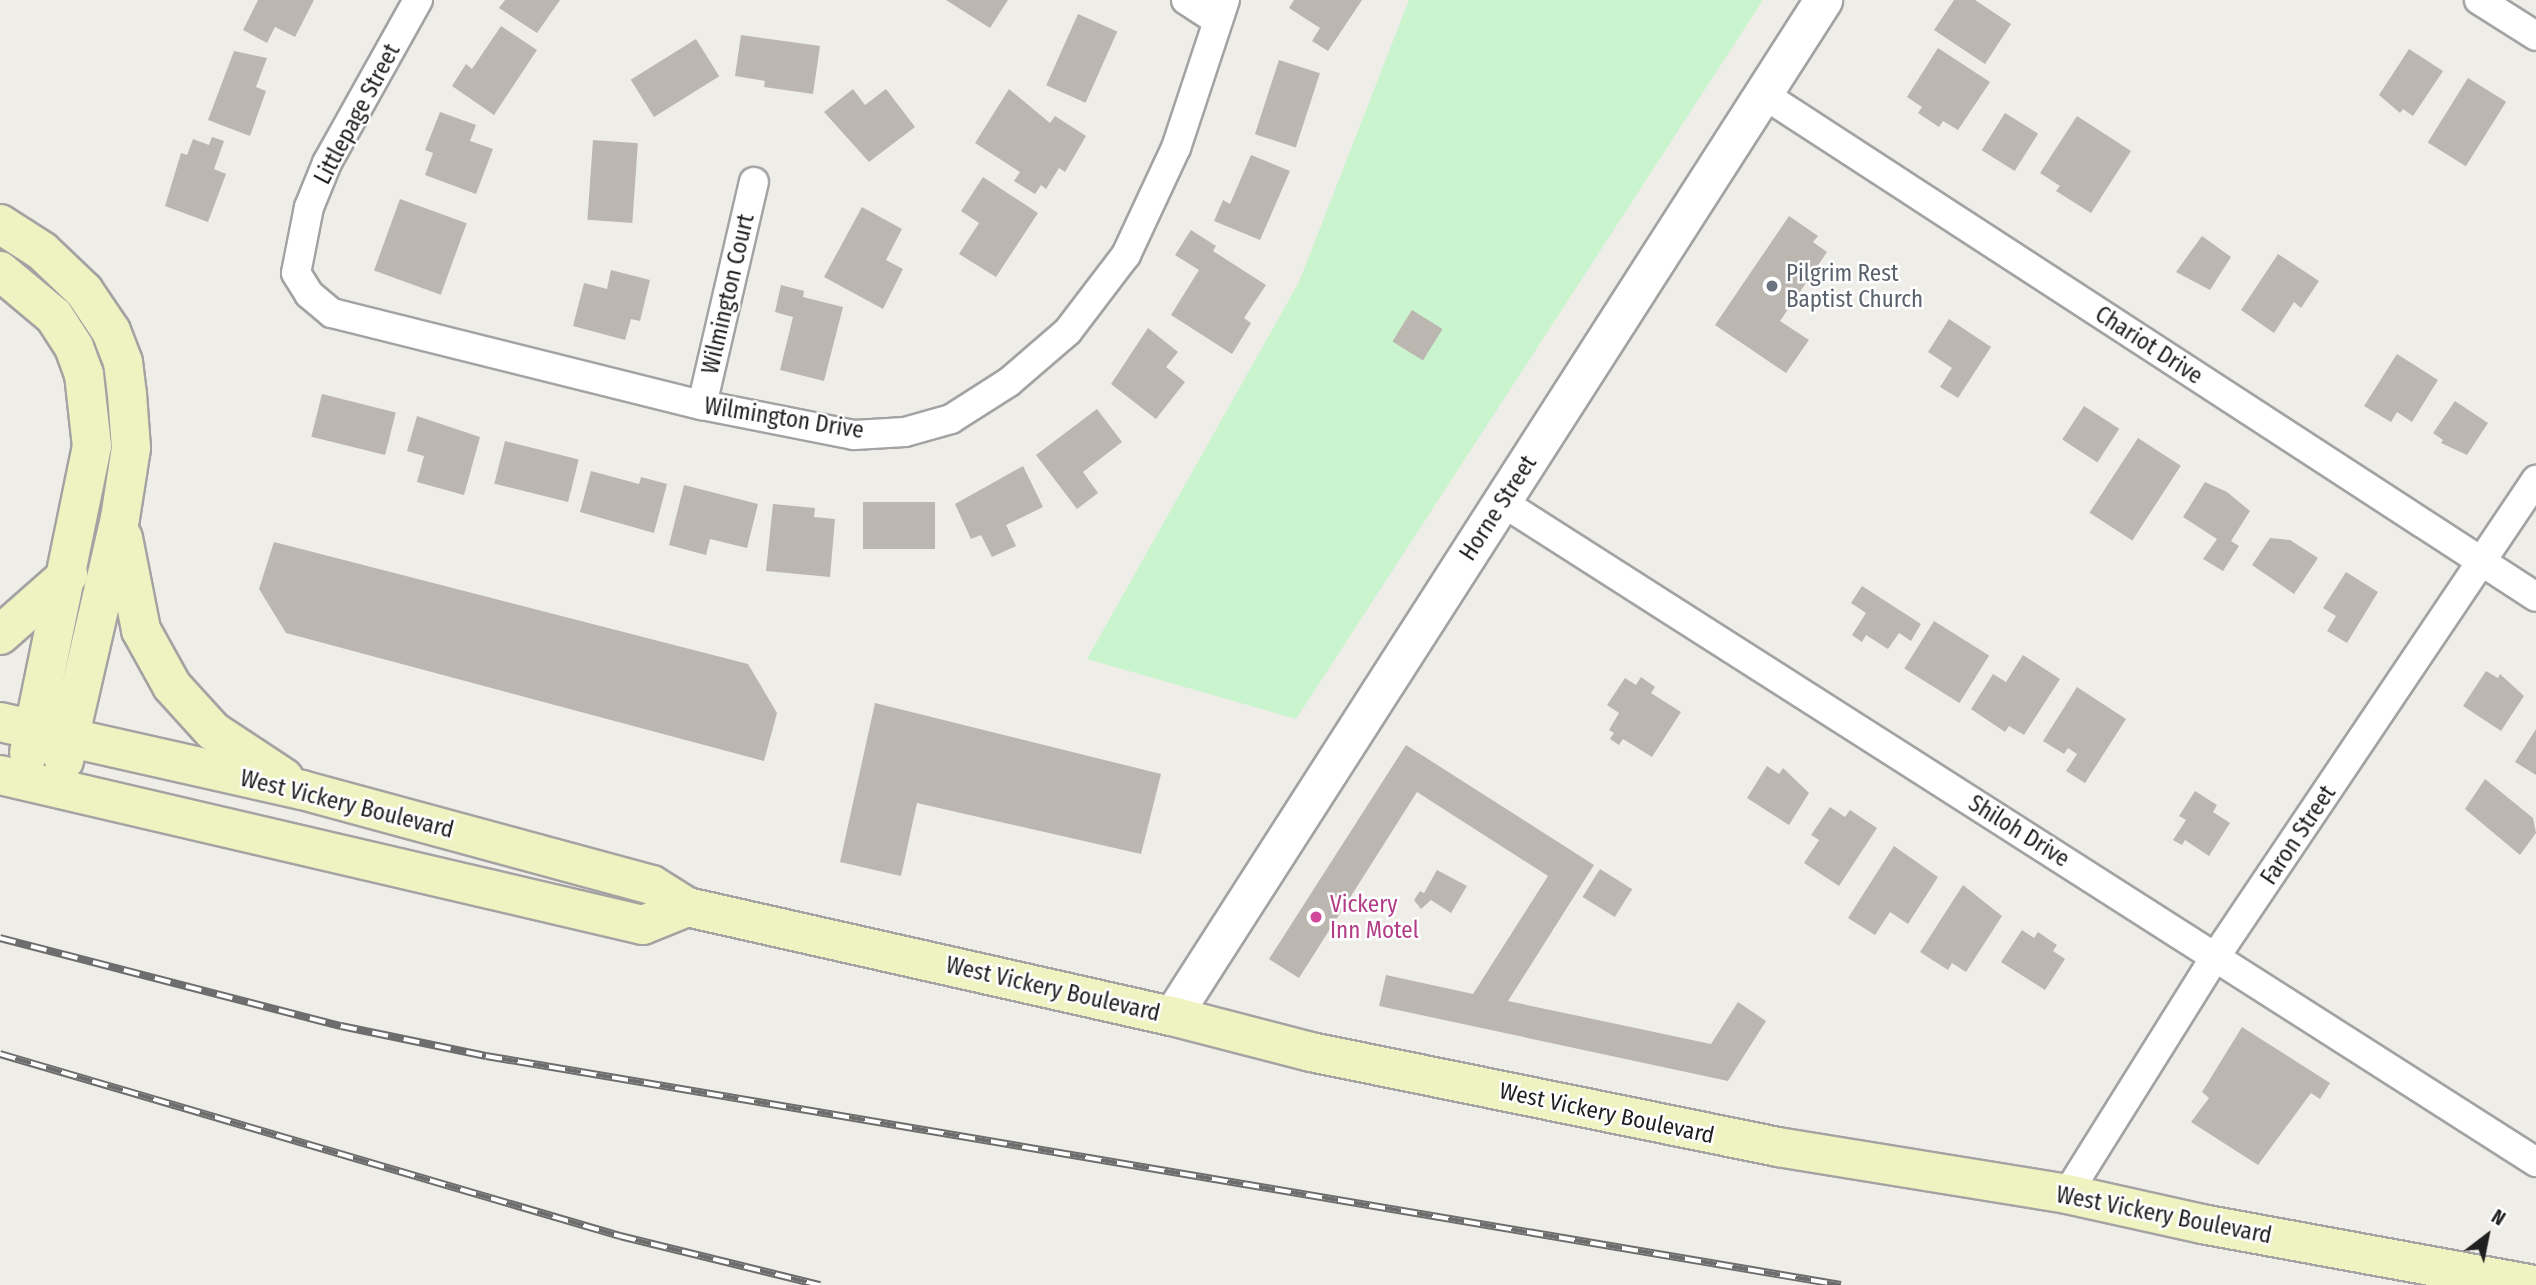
<!DOCTYPE html>
<style>
body{margin:0}
#map{position:relative;width:2536px;height:1285px;overflow:hidden;background:#efede7;font-family:"Fira Sans Condensed",sans-serif}
div>[style]{position:absolute}
[style*='--x']{left:calc(var(--x)*1px);top:calc(var(--y)*1px);width:calc(var(--w)*1px);rotate:calc(var(--a)*1deg)}
.park>*{inset:0;background:#c9f4ce}
.building>*{inset:0;background:#bcb6b0;transform-origin:0 0}
.roads{filter:drop-shadow(2px 0 #a3a3a3) drop-shadow(-2px 0 #a3a3a3) drop-shadow(0 2px #a3a3a3) drop-shadow(0 -2px #a3a3a3)}
.minor>*{height:28px;margin:-14px;padding:0 14px;transform-origin:14px;border-radius:14px;background:#fff}
.tertiary>*{height:37px;margin:-18.5px;padding:0 18.5px;transform-origin:18.5px;border-radius:18.5px;background:#fff}
.secondary>*{height:38px;margin:-19px;padding:0 19px;transform-origin:19px;border-radius:19px;background:#eff3c1}
.rail>*{height:8px;margin-top:-4px;transform-origin:0;background:repeating-linear-gradient(90deg,#fff 0 16px,#6d6d6d 0 32px);box-sizing:border-box;border-block:2px solid #6d6d6d}
.dots>*{width:19px;height:19px;translate:-50% -50%;box-sizing:border-box;border:4px solid #fff;border-radius:50%}
span{translate:-50% -50%;white-space:nowrap;text-align:center;line-height:1.15;-webkit-text-stroke:5px #fff;paint-order:stroke}
.street-label{font-size:23px;color:#1f1f1f}
.worship-label{font-size:23px;color:#5b616d}
.left{translate:0 -50%;text-align:left}
.hotel-label{font-size:23px;color:#b23c85}
.north{position:absolute;left:2452px;top:1201px;width:70px;height:70px;-webkit-text-stroke:5px #fff;paint-order:stroke;rotate:32deg;font-size:19px;font-weight:700;line-height:28px;text-align:center;color:#1f1f1f}
.north::after{content:'';display:block;margin:auto;width:24px;height:32px;background:#1f1f1f;clip-path:polygon(50% 0,100% 100%,50% 72%,0 100%)}
</style>
<div id="map">
<div class="park">
<i style="clip-path:polygon(1409px 0,1763px 0,1296px 719px,1087px 659px,1299px 282px)"></i>
</div>
<div class="building">
<i style="clip-path:polygon(258px 0,314px 0,295px 37px,275px 27px,267px 43px,243px 30px)"></i>
<i style="clip-path:polygon(505px 0,560px 0,537px 33px,499px 8px)"></i>
<i style="clip-path:polygon(946px 0,1008px 0,990px 28px)"></i>
<i style="clip-path:polygon(1294px 0,1362px 0,1328px 51px,1312px 41px,1320px 28px,1289px 8px)"></i>
<i style="clip-path:polygon(1954px 0,1975px 0,2011px 24px,1985px 64px,1934px 30px)"></i>
<i style="left:1078px;top:14px;width:43px;height:78px;rotate:24deg"></i>
<i style="clip-path:polygon(501px 26px,537px 50px,494px 115px,452px 86px,466px 64px,472px 69px)"></i>
<i style="clip-path:polygon(741px 35px,820px 46px,813px 94px,764px 87px,765px 81px,735px 76px)"></i>
<i style="left:696px;top:39px;width:44px;height:77px;rotate:58deg"></i>
<i style="clip-path:polygon(1938px 48px,1990px 82px,1958px 130px,1943px 121px,1939px 127px,1918px 113px,1922px 107px,1907px 97px)"></i>
<i style="clip-path:polygon(2409px 49px,2443px 71px,2413px 116px,2403px 109px,2400px 113px,2379px 95px)"></i>
<i style="clip-path:polygon(234px 51px,267px 58px,256px 87px,266px 91px,250px 136px,208px 120px)"></i>
<i style="left:1279px;top:60px;width:43px;height:78px;rotate:18deg"></i>
<i style="left:2468px;top:78px;width:45px;height:76px;rotate:32deg"></i>
<i style="clip-path:polygon(853px 89px,865px 105px,886px 89px,915px 127px,869px 162px,824px 112px)"></i>
<i style="clip-path:polygon(1009px 89px,1050px 123px,1055px 116px,1086px 136px,1065px 172px,1059px 168px,1046px 189px,1041px 185px,1035px 194px,1014px 181px,1020px 172px,975px 143px)"></i>
<i style="clip-path:polygon(440px 112px,476px 125px,470px 141px,493px 149px,476px 194px,425px 175px,433px 153px,425px 150px)"></i>
<i style="left:2005px;top:113px;width:39px;height:44px;rotate:32deg"></i>
<i style="clip-path:polygon(2077px 116px,2131px 151px,2091px 213px,2056px 191px,2060px 186px,2040px 173px)"></i>
<i style="clip-path:polygon(212px 137px,224px 141px,214px 169px,226px 174px,208px 222px,165px 206px,181px 153px,187px 155px,193px 139px,209px 145px)"></i>
<i style="left:593px;top:140px;width:45px;height:80px;rotate:4deg"></i>
<i style="clip-path:polygon(1251px 155px,1290px 171px,1260px 240px,1214px 221px,1223px 200px,1230px 204px)"></i>
<i style="clip-path:polygon(983px 177px,1038px 213px,996px 277px,959px 254px,979px 223px,961px 211px)"></i>
<i style="left:400px;top:199px;width:71px;height:76px;rotate:20deg"></i>
<i style="clip-path:polygon(862px 207px,902px 229px,886px 260px,903px 269px,883px 309px,824px 277px)"></i>
<i style="clip-path:polygon(1789px 216px,1818px 236px,1813px 242px,1827px 252px,1780px 321px,1809px 340px,1786px 373px,1715px 325px)"></i>
<i style="clip-path:polygon(1191px 230px,1216px 246px,1213px 251px,1266px 285px,1244px 318px,1251px 323px,1232px 354px,1171px 315px,1199px 270px,1175px 255px)"></i>
<i style="clip-path:polygon(2202px 236px,2231px 257px,2210px 290px,2176px 272px)"></i>
<i style="clip-path:polygon(2278px 254px,2319px 281px,2301px 308px,2294px 302px,2274px 333px,2241px 310px)"></i>
<i style="clip-path:polygon(611px 270px,650px 280px,640px 321px,631px 319px,625px 340px,573px 326px,584px 283px,607px 289px)"></i>
<i style="clip-path:polygon(781px 285px,804px 291px,803px 297px,843px 307px,824px 381px,780px 370px,793px 317px,775px 312px)"></i>
<i style="left:1412px;top:310px;width:36px;height:37px;rotate:32deg"></i>
<i style="clip-path:polygon(1949px 319px,1991px 347px,1958px 398px,1940px 387px,1952px 368px,1928px 352px)"></i>
<i style="clip-path:polygon(1148px 328px,1178px 352px,1166px 367px,1185px 382px,1156px 419px,1111px 384px)"></i>
<i style="clip-path:polygon(2397px 354px,2438px 380px,2412px 422px,2397px 412px,2391px 422px,2364px 406px)"></i>
<i style="left:322px;top:394px;width:76px;height:44px;rotate:14deg"></i>
<i style="clip-path:polygon(2455px 401px,2488px 423px,2467px 455px,2441px 443px,2443px 440px,2433px 433px)"></i>
<i style="left:2084px;top:406px;width:42px;height:40px;rotate:33deg"></i>
<i style="clip-path:polygon(1097px 409px,1122px 442px,1083px 472px,1098px 493px,1077px 509px,1036px 455px)"></i>
<i style="clip-path:polygon(417px 416px,480px 437px,464px 495px,417px 482px,424px 456px,407px 451px)"></i>
<i style="left:2138px;top:438px;width:51px;height:89px;rotate:33deg"></i>
<i style="left:505px;top:441px;width:76px;height:44px;rotate:14deg"></i>
<i style="clip-path:polygon(1023px 466px,1043px 507px,1006px 525px,1016px 546px,992px 557px,981px 535px,971px 539px,955px 504px)"></i>
<i style="clip-path:polygon(591px 471px,639px 484px,641px 477px,667px 484px,654px 533px,580px 512px)"></i>
<i style="clip-path:polygon(2205px 482px,2227px 492px,2250px 511px,2231px 541px,2239px 546px,2223px 571px,2203px 559px,2217px 539px,2183px 517px)"></i>
<i style="clip-path:polygon(684px 485px,758px 504px,747px 548px,710px 539px,706px 555px,669px 545px)"></i>
<i style="left:935px;top:502px;width:47px;height:72px;rotate:90deg"></i>
<i style="clip-path:polygon(773px 504px,815px 508px,814px 517px,835px 519px,830px 577px,766px 571px)"></i>
<i style="clip-path:polygon(2270px 538px,2290px 540px,2318px 558px,2294px 594px,2252px 565px)"></i>
<i style="clip-path:polygon(274px 542px,748px 664px,777px 713px,764px 761px,286px 633px,259px 589px)"></i>
<i style="clip-path:polygon(2346px 572px,2378px 592px,2347px 643px,2327px 631px,2336px 616px,2323px 608px)"></i>
<i style="clip-path:polygon(1862px 586px,1921px 624px,1911px 641px,1899px 633px,1888px 649px,1866px 635px,1862px 642px,1852px 635px,1866px 613px,1851px 603px)"></i>
<i style="left:1934px;top:621px;width:65px;height:56px;rotate:32deg"></i>
<i style="clip-path:polygon(2023px 655px,2060px 679px,2024px 735px,2009px 726px,2005px 732px,1971px 709px,1993px 674px,2006px 682px)"></i>
<i style="clip-path:polygon(2486px 671px,2498px 678px,2500px 674px,2524px 696px,2501px 731px,2463px 706px)"></i>
<i style="clip-path:polygon(1641px 677px,1655px 687px,1651px 693px,1681px 712px,1652px 757px,1623px 739px,1619px 745px,1610px 739px,1614px 733px,1609px 730px,1619px 713px,1607px 705px,1625px 678px,1636px 685px)"></i>
<i style="clip-path:polygon(2077px 687px,2126px 719px,2085px 783px,2066px 771px,2077px 754px,2068px 748px,2064px 754px,2043px 741px)"></i>
<i style="clip-path:polygon(875px 703px,1161px 774px,1141px 854px,917px 803px,901px 876px,840px 862px)"></i>
<i style="clip-path:polygon(2536px 729px,2536px 775px,2515px 762px)"></i>
<i style="clip-path:polygon(1406px 745px,1594px 865px,1508px 1001px,1711px 1044px,1738px 1002px,1766px 1021px,1728px 1081px,1379px 1006px,1386px 975px,1473px 994px,1548px 876px,1417px 792px,1299px 978px,1269px 959px)"></i>
<i style="clip-path:polygon(1767px 766px,1779px 774px,1783px 768px,1809px 793px,1789px 825px,1747px 798px)"></i>
<i style="clip-path:polygon(2485px 779px,2533px 818px,2536px 833px,2520px 855px,2465px 809px)"></i>
<i style="clip-path:polygon(2195px 791px,2217px 805px,2213px 812px,2230px 823px,2209px 856px,2185px 840px,2182px 845px,2173px 840px,2186px 820px,2179px 816px)"></i>
<i style="clip-path:polygon(1830px 807px,1845px 817px,1850px 810px,1877px 828px,1839px 886px,1804px 863px,1819px 840px,1811px 835px)"></i>
<i style="clip-path:polygon(1894px 846px,1938px 877px,1908px 924px,1890px 912px,1875px 935px,1848px 918px)"></i>
<i style="left:1600px;top:869px;width:38px;height:33px;rotate:32deg"></i>
<i style="clip-path:polygon(1437px 870px,1467px 886px,1451px 913px,1431px 900px,1421px 909px,1414px 900px,1420px 891px,1424px 893px)"></i>
<i style="clip-path:polygon(1963px 885px,2002px 916px,1966px 972px,1952px 963px,1948px 970px,1920px 952px)"></i>
<i style="clip-path:polygon(2022px 930px,2034px 938px,2038px 932px,2057px 945px,2053px 951px,2065px 959px,2045px 990px,2001px 962px)"></i>
<i style="clip-path:polygon(2242px 1027px,2330px 1083px,2320px 1099px,2311px 1093px,2258px 1165px,2191px 1122px,2209px 1098px,2202px 1092px)"></i>
</div>
<div class="roads">
<div class="minor">
<i style="--x:418;--y:0;--w:187;--a:119.2"></i>
<i style="--x:327;--y:163;--w:48;--a:112.2"></i>
<i style="--x:309;--y:207;--w:67;--a:101.1"></i>
<i style="--x:296;--y:273;--w:25;--a:58"></i>
<i style="--x:309;--y:294;--w:30;--a:40"></i>
<i style="--x:332;--y:313;--w:381;--a:14"></i>
<i style="--x:702;--y:405;--w:155;--a:11.2"></i>
<i style="--x:854;--y:435;--w:51;--a:-3.4"></i>
<i style="--x:905;--y:432;--w:48;--a:-15.8"></i>
<i style="--x:951;--y:419;--w:69;--a:-32.5"></i>
<i style="--x:1009;--y:382;--w:78;--a:-40.8"></i>
<i style="--x:1068;--y:331;--w:96;--a:-52.7"></i>
<i style="--x:1126;--y:255;--w:118;--a:-65"></i>
<i style="--x:1176;--y:148;--w:156;--a:-71.7"></i>
<i style="--x:1186;--y:0;--w:37;--a:33"></i>
<i style="--x:2479;--y:0;--w:67;--a:32.3"></i>
<i style="--x:1763;--y:94;--w:922;--a:33.05"></i>
<i style="--x:702;--y:405;--w:229;--a:-76.9"></i>
<i style="--x:1502;--y:502;--w:1227;--a:32.55"></i>
<i style="--x:2067;--y:1194;--w:281;--a:-58"></i>
<i style="--x:2216;--y:956;--w:574;--a:-56.09"></i>
</div>
<div class="tertiary">
<i style="--x:1172;--y:1016;--w:1207;--a:-57.35"></i>
</div>
<div class="secondary">
<i style="--x:0;--y:224;--w:50;--a:32.7"></i>
<i style="--x:42;--y:251;--w:58;--a:43.6"></i>
<i style="--x:84;--y:291;--w:48;--a:56"></i>
<i style="--x:111;--y:331;--w:33;--a:69"></i>
<i style="--x:123;--y:362;--w:32;--a:83"></i>
<i style="--x:127;--y:394;--w:54;--a:85.8"></i>
<i style="--x:131;--y:448;--w:71;--a:98.9"></i>
<i style="--x:120;--y:518;--w:249;--a:103"></i>
<i style="--x:0;--y:271;--w:70;--a:39.8"></i>
<i style="--x:54;--y:316;--w:37;--a:57"></i>
<i style="--x:74;--y:347;--w:29;--a:70"></i>
<i style="--x:84;--y:374;--w:72;--a:83.7"></i>
<i style="--x:92;--y:446;--w:313;--a:101.6"></i>
<i style="--x:123;--y:538;--w:94;--a:78.9"></i>
<i style="--x:141;--y:630;--w:64;--a:61"></i>
<i style="--x:172;--y:686;--w:61;--a:47.7"></i>
<i style="--x:213;--y:731;--w:85;--a:33.5"></i>
<i style="--x:0;--y:635;--w:91;--a:-41.4"></i>
<i style="--x:0;--y:722;--w:310;--a:12.7"></i>
<i style="--x:302;--y:790;--w:363;--a:15.2"></i>
<i style="--x:652;--y:885;--w:41;--a:32.2"></i>
<i style="--x:687;--y:907;--w:497;--a:12.7"></i>
<i style="--x:1172;--y:1016;--w:144;--a:14.5"></i>
<i style="--x:1311;--y:1052;--w:477;--a:11.5"></i>
<i style="--x:1778;--y:1147;--w:293;--a:9.2"></i>
<i style="--x:2067;--y:1194;--w:138;--a:12.5"></i>
<i style="--x:2202;--y:1224;--w:337;--a:10.4"></i>
<i style="--x:0;--y:775;--w:660;--a:13.13"></i>
<i style="--x:643;--y:925;--w:48;--a:-22.2"></i>
</div>
</div>
<div class="rail">
<i style="--x:0;--y:938;--w:352;--a:14.5"></i>
<i style="--x:341;--y:1026;--w:148;--a:11.7"></i>
<i style="--x:486;--y:1056;--w:1374;--a:9.59"></i>
<i style="--x:0;--y:1054;--w:646;--a:16.36"></i>
<i style="--x:620;--y:1236;--w:206;--a:13.8"></i>
</div>
<div class="dots">
<i style="left:1772px;top:286px;background:#6b7280"></i>
<i style="left:1316px;top:917px;background:#d1479c"></i>
</div>
<div class="street-label">
<span style="left:357px;top:114px;rotate:-62deg">Littlepage Street</span>
<span style="left:728px;top:294px;rotate:-77deg">Wilmington Court</span>
<span style="left:2149px;top:345px;rotate:33deg">Chariot Drive</span>
<span style="left:784px;top:418px;rotate:9deg">Wilmington Drive</span>
<span style="left:1498px;top:508px;rotate:-57deg">Horne Street</span>
<span style="left:347px;top:804px;rotate:14deg">West Vickery Boulevard</span>
<span style="left:2019px;top:831px;rotate:32deg">Shiloh Drive</span>
<span style="left:2298px;top:835px;rotate:-56deg">Faron Street</span>
<span style="left:1053px;top:989px;rotate:13deg">West Vickery Boulevard</span>
<span style="left:1607px;top:1113px;rotate:12deg">West Vickery Boulevard</span>
<span style="left:2164px;top:1215px;rotate:11deg">West Vickery Boulevard</span>
</div>
<div class="worship-label">
<span class="left" style="left:1786px;top:286px">Pilgrim Rest<br>Baptist Church</span>
</div>
<div class="hotel-label">
<span class="left" style="left:1330px;top:917px">Vickery<br>Inn Motel</span>
</div>
<div class="north">N</div>
</div>
